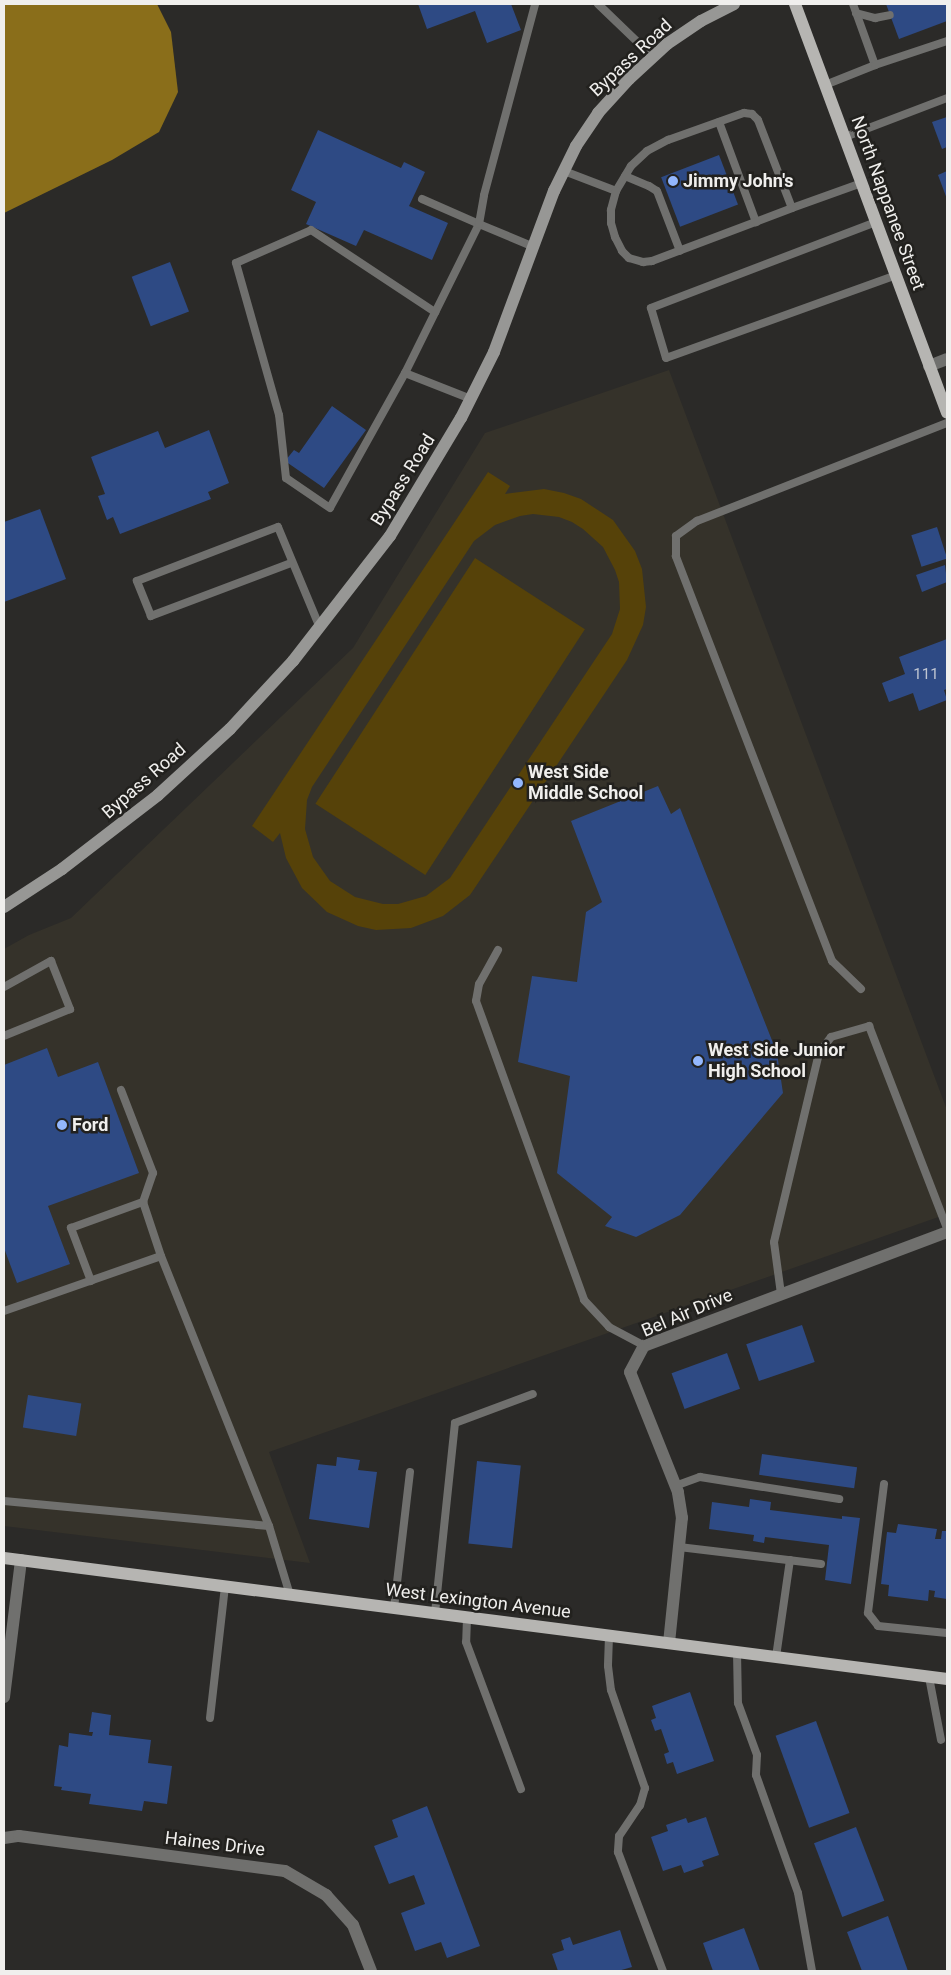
<!DOCTYPE html>
<style>
body{margin:0}
#map{position:relative;width:951px;height:1975px;overflow:hidden;background:#2b2a28;font-family:Roboto,sans-serif}
div>[style]{position:absolute}
[style*='--x']{left:calc(var(--x)*1px);top:calc(var(--y)*1px);width:calc(var(--w)*1px);rotate:calc(var(--a)*1deg)}
.built>*{inset:0;background:#35322a}
.green>*{inset:0;background:#564209;transform-origin:0 0}
.water>*{inset:0;background:#8a6e1a}
.building>*{inset:0;background:#2e4a84;transform-origin:0 0}
.service>*{height:8px;margin:-4px;padding:0 4px;transform-origin:4px;border-radius:4px;background:#70706e}
.minor>*{height:12px;margin:-6px;padding:0 6px;transform-origin:6px;border-radius:6px;background:#70706e}
.secondary>*{height:12px;margin:-6px;padding:0 6px;transform-origin:6px;border-radius:6px;background:#979795}
.primary>*{height:12px;margin:-6px;padding:0 6px;transform-origin:6px;border-radius:6px;background:#b6b5b2}
.dots>*{width:14px;height:14px;translate:-50% -50%;box-sizing:border-box;border:2px solid #22211e;border-radius:50%}
span{translate:-50% -50%;white-space:nowrap;text-align:center;line-height:1.15;-webkit-text-stroke:5px #22211e;paint-order:stroke}
.number-label{font-size:15px;color:#c0c6d3}
.number-label span{-webkit-text-stroke-width:0}
.street-label{font-size:18px;color:#f0efed}
.poi-label{font-size:18px;color:#f0efed;font-weight:700}
.left{translate:0 -50%;text-align:left}
.frame{position:absolute;inset:0;border:5px solid #f0efed;pointer-events:none}
</style>
<div id="map">
<div class="built">
<i style="clip-path:polygon(669px 370px,947px 1110px,947px 1214px,269px 1452px,310px 1563px,4px 1526px,4px 949px,29px 935px,71px 918px,353px 648px,485px 433px)"></i>
</div>
<div class="green">
<i style="clip-path:polygon(evenodd,488px 472px,510px 486px,505px 494px,544px 489px,564px 493px,581px 499px,613px 520px,635px 551px,642px 569px,646px 607px,643px 625px,627px 660px,470px 895px,443px 916px,411px 928px,376px 930px,358px 926px,327px 912px,302px 888px,286px 858px,280px 833px,273px 842px,252px 826px,488px 472px,533px 514px,559px 517px,572px 522px,583px 529px,603px 547px,615px 570px,619px 582px,620px 609px,612px 634px,450px 878px,426px 896px,398px 904px,383px 904px,355px 897px,330px 881px,313px 857px,305px 829px,307px 800px,312px 787px,474px 541px,495px 525px,520px 516px,533px 514px)"></i>
<i style="left:475px;top:558px;width:131px;height:293px;rotate:33deg"></i>
</div>
<div class="water">
<i style="clip-path:polygon(4px 4px,157px 4px,171px 32px,178px 92px,159px 132px,112px 160px,4px 213px)"></i>
</div>
<div class="building">
<i style="clip-path:polygon(418px 4px,511px 4px,521px 30px,487px 43px,475px 11px,427px 29px)"></i>
<i style="clip-path:polygon(886px 4px,947px 4px,947px 21px,899px 39px)"></i>
<i style="clip-path:polygon(947px 117px,947px 147px,942px 149px,932px 122px)"></i>
<i style="clip-path:polygon(318px 130px,401px 168px,404px 162px,425px 172px,409px 206px,448px 223px,432px 260px,364px 230px,356px 246px,306px 224px,316px 202px,291px 190px)"></i>
<i style="left:719px;top:155px;width:53px;height:62px;rotate:69deg"></i>
<i style="clip-path:polygon(947px 171px,947px 199px,938px 175px)"></i>
<i style="left:170px;top:262px;width:53px;height:41px;rotate:69deg"></i>
<i style="clip-path:polygon(332px 406px,366px 430px,324px 488px,285px 461px,294px 450px,299px 453px)"></i>
<i style="clip-path:polygon(209px 430px,229px 483px,208px 492px,211px 499px,120px 534px,113px 517px,107px 520px,98px 496px,105px 494px,91px 457px,158px 431px,165px 448px)"></i>
<i style="clip-path:polygon(40px 509px,66px 579px,4px 602px,4px 522px)"></i>
<i style="left:937px;top:527px;width:33px;height:27px;rotate:72deg"></i>
<i style="clip-path:polygon(945px 565px,947px 582px,922px 592px,916px 575px)"></i>
<i style="clip-path:polygon(947px 639px,947px 689px,944px 690px,947px 700px,919px 711px,913px 693px,889px 702px,882px 683px,905px 674px,899px 657px)"></i>
<i style="clip-path:polygon(658px 786px,671px 814px,680px 808px,777px 1053px,783px 1093px,680px 1215px,636px 1237px,605px 1226px,612px 1217px,557px 1173px,570px 1076px,518px 1062px,532px 976px,577px 982px,586px 912px,602px 902px,571px 821px)"></i>
<i style="clip-path:polygon(47px 1048px,58px 1077px,98px 1062px,139px 1173px,48px 1206px,70px 1264px,17px 1283px,4px 1248px,4px 1065px)"></i>
<i style="left:802px;top:1325px;width:39px;height:59px;rotate:71deg"></i>
<i style="left:727px;top:1353px;width:38px;height:59px;rotate:70deg"></i>
<i style="left:28px;top:1395px;width:54px;height:33px;rotate:9deg"></i>
<i style="left:762px;top:1454px;width:96px;height:21px;rotate:8deg"></i>
<i style="clip-path:polygon(337px 1457px,360px 1460px,358px 1470px,377px 1472px,369px 1528px,309px 1519px,317px 1464px,336px 1466px)"></i>
<i style="left:477px;top:1461px;width:44px;height:83px;rotate:6deg"></i>
<i style="clip-path:polygon(750px 1499px,771px 1502px,770px 1510px,842px 1519px,842px 1516px,860px 1518px,851px 1584px,825px 1580px,829px 1545px,765px 1537px,764px 1543px,753px 1541px,754px 1535px,709px 1529px,712px 1502px,749px 1507px)"></i>
<i style="clip-path:polygon(898px 1524px,937px 1529px,935px 1539px,941px 1539px,942px 1531px,947px 1531px,947px 1599px,934px 1597px,935px 1591px,929px 1590px,928px 1601px,888px 1596px,889px 1585px,881px 1584px,887px 1532px,896px 1533px)"></i>
<i style="clip-path:polygon(690px 1692px,714px 1761px,677px 1774px,673px 1762px,667px 1764px,664px 1754px,669px 1752px,661px 1729px,655px 1731px,651px 1720px,656px 1718px,652px 1706px)"></i>
<i style="clip-path:polygon(92px 1712px,111px 1715px,109px 1735px,151px 1740px,148px 1763px,172px 1766px,167px 1804px,144px 1801px,142px 1811px,89px 1804px,91px 1794px,61px 1790px,62px 1787px,54px 1786px,59px 1745px,68px 1747px,69px 1733px,92px 1736px,93px 1732px,89px 1732px)"></i>
<i style="left:816px;top:1721px;width:98px;height:43px;rotate:70deg"></i>
<i style="clip-path:polygon(427px 1806px,480px 1946px,447px 1958px,441px 1942px,415px 1951px,401px 1913px,425px 1904px,414px 1875px,389px 1884px,374px 1846px,398px 1837px,392px 1820px)"></i>
<i style="clip-path:polygon(706px 1817px,719px 1855px,702px 1861px,704px 1866px,684px 1873px,681px 1865px,663px 1871px,651px 1837px,668px 1831px,666px 1825px,686px 1818px,688px 1823px)"></i>
<i style="left:856px;top:1827px;width:79px;height:45px;rotate:69deg"></i>
<i style="clip-path:polygon(888px 1916px,908px 1971px,862px 1971px,847px 1932px)"></i>
<i style="clip-path:polygon(744px 1928px,760px 1971px,713px 1971px,703px 1943px)"></i>
<i style="clip-path:polygon(620px 1930px,632px 1967px,618px 1971px,558px 1971px,552px 1954px,564px 1950px,561px 1940px,570px 1937px,573px 1945px)"></i>
</div>
<div class="service">
<i style="--x:598;--y:4;--w:76;--a:43.9"></i>
<i style="--x:853;--y:4;--w:65;--a:70.2"></i>
<i style="--x:856;--y:13;--w:20;--a:15"></i>
<i style="--x:875;--y:18;--w:15;--a:-11"></i>
<i style="--x:825;--y:85;--w:54;--a:-21.8"></i>
<i style="--x:875;--y:65;--w:76;--a:-18.4"></i>
<i style="--x:719;--y:122;--w:107;--a:69.7"></i>
<i style="--x:845;--y:137;--w:109;--a:-20.9"></i>
<i style="--x:564;--y:171;--w:56;--a:21"></i>
<i style="--x:616;--y:191;--w:29;--a:-59"></i>
<i style="--x:631;--y:166;--w:22;--a:-43"></i>
<i style="--x:647;--y:151;--w:24;--a:-28"></i>
<i style="--x:668;--y:140;--w:81;--a:-19.6"></i>
<i style="--x:744;--y:113;--w:8;--a:7"></i>
<i style="--x:752;--y:114;--w:8;--a:45"></i>
<i style="--x:758;--y:120;--w:94;--a:68.9"></i>
<i style="--x:792;--y:208;--w:74;--a:-19.7"></i>
<i style="--x:625;--y:176;--w:26;--a:23"></i>
<i style="--x:649;--y:186;--w:9;--a:32"></i>
<i style="--x:657;--y:191;--w:64;--a:69"></i>
<i style="--x:616;--y:191;--w:20;--a:105"></i>
<i style="--x:611;--y:210;--w:13;--a:90"></i>
<i style="--x:611;--y:223;--w:15;--a:74"></i>
<i style="--x:615;--y:237;--w:16;--a:63"></i>
<i style="--x:622;--y:251;--w:10;--a:45"></i>
<i style="--x:629;--y:258;--w:15;--a:16"></i>
<i style="--x:643;--y:262;--w:9;--a:-6"></i>
<i style="--x:652;--y:261;--w:150;--a:-20.7"></i>
<i style="--x:422;--y:199;--w:62;--a:23.7"></i>
<i style="--x:479;--y:224;--w:166;--a:116.4"></i>
<i style="--x:405;--y:373;--w:154;--a:119.1"></i>
<i style="--x:330;--y:508;--w:53;--a:-145.7"></i>
<i style="--x:286;--y:478;--w:63;--a:-96.3"></i>
<i style="--x:279;--y:415;--w:158;--a:-105.8"></i>
<i style="--x:236;--y:263;--w:82;--a:-23.7"></i>
<i style="--x:311;--y:230;--w:149;--a:33.5"></i>
<i style="--x:876;--y:222;--w:241;--a:159.1"></i>
<i style="--x:651;--y:308;--w:52;--a:73.3"></i>
<i style="--x:666;--y:358;--w:245;--a:-19.8"></i>
<i style="--x:534;--y:247;--w:60;--a:-157.3"></i>
<i style="--x:479;--y:224;--w:29;--a:-80"></i>
<i style="--x:484;--y:195;--w:198;--a:-75"></i>
<i style="--x:405;--y:373;--w:71;--a:21.5"></i>
<i style="--x:291;--y:563;--w:150;--a:159.3"></i>
<i style="--x:151;--y:616;--w:38;--a:-112"></i>
<i style="--x:137;--y:581;--w:151;--a:-21"></i>
<i style="--x:278;--y:527;--w:109;--a:67.4"></i>
<i style="--x:498;--y:950;--w:39;--a:119"></i>
<i style="--x:479;--y:984;--w:17;--a:100"></i>
<i style="--x:476;--y:1001;--w:318;--a:70.1"></i>
<i style="--x:584;--y:1300;--w:37;--a:47"></i>
<i style="--x:609;--y:1327;--w:40;--a:28"></i>
<i style="--x:4;--y:987;--w:54;--a:-29"></i>
<i style="--x:51;--y:961;--w:52;--a:68.4"></i>
<i style="--x:70;--y:1009;--w:71;--a:157.8"></i>
<i style="--x:861;--y:989;--w:40;--a:-136"></i>
<i style="--x:832;--y:961;--w:434;--a:-111.1"></i>
<i style="--x:676;--y:556;--w:20;--a:-90"></i>
<i style="--x:676;--y:536;--w:26;--a:-36"></i>
<i style="--x:697;--y:521;--w:269;--a:-21.4"></i>
<i style="--x:121;--y:1090;--w:89;--a:68.9"></i>
<i style="--x:153;--y:1173;--w:31;--a:109"></i>
<i style="--x:143;--y:1202;--w:57;--a:71.6"></i>
<i style="--x:91;--y:1281;--w:57;--a:-110.7"></i>
<i style="--x:71;--y:1228;--w:77;--a:-19.9"></i>
<i style="--x:781;--y:1294;--w:52;--a:-97.7"></i>
<i style="--x:774;--y:1242;--w:194;--a:-76.6"></i>
<i style="--x:819;--y:1053;--w:20;--a:-53"></i>
<i style="--x:831;--y:1037;--w:40;--a:-16"></i>
<i style="--x:869;--y:1026;--w:217;--a:68.9"></i>
<i style="--x:4;--y:1311;--w:166;--a:-19.3"></i>
<i style="--x:161;--y:1256;--w:291;--a:68.2"></i>
<i style="--x:884;--y:1484;--w:130;--a:97.1"></i>
<i style="--x:868;--y:1613;--w:16;--a:52"></i>
<i style="--x:878;--y:1626;--w:69;--a:5.8"></i>
<i style="--x:675;--y:1486;--w:27;--a:-20"></i>
<i style="--x:700;--y:1477;--w:141;--a:9"></i>
<i style="--x:4;--y:1501;--w:266;--a:5.4"></i>
<i style="--x:269;--y:1526;--w:72;--a:73.1"></i>
<i style="--x:679;--y:1547;--w:143;--a:6.8"></i>
<i style="--x:394;--y:1608;--w:137;--a:-83.3"></i>
<i style="--x:435;--y:1613;--w:191;--a:-84"></i>
<i style="--x:455;--y:1423;--w:83;--a:-20.4"></i>
<i style="--x:467;--y:1618;--w:24;--a:92"></i>
<i style="--x:466;--y:1642;--w:157;--a:69.5"></i>
<i style="--x:609;--y:1636;--w:30;--a:92"></i>
<i style="--x:608;--y:1666;--w:24;--a:83"></i>
<i style="--x:611;--y:1690;--w:104;--a:70.9"></i>
<i style="--x:645;--y:1788;--w:18;--a:106"></i>
<i style="--x:640;--y:1805;--w:37;--a:124"></i>
<i style="--x:619;--y:1836;--w:16;--a:94"></i>
<i style="--x:618;--y:1852;--w:127;--a:69.3"></i>
<i style="--x:737;--y:1652;--w:51;--a:88.9"></i>
<i style="--x:738;--y:1703;--w:55;--a:69.9"></i>
<i style="--x:757;--y:1755;--w:20;--a:93"></i>
<i style="--x:756;--y:1775;--w:125;--a:70.4"></i>
<i style="--x:798;--y:1893;--w:79;--a:79.8"></i>
<i style="--x:776;--y:1657;--w:98;--a:-81.8"></i>
<i style="--x:929;--y:1677;--w:64;--a:79.2"></i>
<i style="--x:210;--y:1718;--w:133;--a:-83.5"></i>
</div>
<div class="minor">
<i style="--x:929;--y:366;--w:19;--a:-21"></i>
<i style="--x:669;--y:1643;--w:126;--a:-84.1"></i>
<i style="--x:682;--y:1518;--w:26;--a:-99"></i>
<i style="--x:678;--y:1492;--w:129;--a:-111.8"></i>
<i style="--x:630;--y:1372;--w:30;--a:-62"></i>
<i style="--x:644;--y:1346;--w:324;--a:-20.6"></i>
<i style="--x:4;--y:1697;--w:138;--a:-82.9"></i>
<i style="--x:4;--y:1838;--w:15;--a:-8"></i>
<i style="--x:19;--y:1836;--w:268;--a:7.5"></i>
<i style="--x:285;--y:1871;--w:48;--a:30.3"></i>
<i style="--x:326;--y:1895;--w:40;--a:48"></i>
<i style="--x:353;--y:1925;--w:49;--a:68.6"></i>
</div>
<div class="secondary">
<i style="--x:4;--y:907;--w:69;--a:-33.2"></i>
<i style="--x:62;--y:869;--w:121;--a:-37.6"></i>
<i style="--x:158;--y:795;--w:98;--a:-42.5"></i>
<i style="--x:230;--y:729;--w:93;--a:-47.2"></i>
<i style="--x:293;--y:661;--w:158;--a:-52.2"></i>
<i style="--x:390;--y:536;--w:138;--a:-59"></i>
<i style="--x:461;--y:418;--w:74;--a:-63.4"></i>
<i style="--x:494;--y:352;--w:172;--a:-69.6"></i>
<i style="--x:554;--y:191;--w:50;--a:-63.9"></i>
<i style="--x:576;--y:146;--w:40;--a:-56"></i>
<i style="--x:598;--y:113;--w:46;--a:-47.6"></i>
<i style="--x:629;--y:79;--w:52;--a:-42.6"></i>
<i style="--x:667;--y:44;--w:41;--a:-34.1"></i>
<i style="--x:701;--y:21;--w:37;--a:-27"></i>
</div>
<div class="primary">
<i style="--x:795;--y:4;--w:436;--a:69.6"></i>
<i style="--x:4;--y:1558;--w:951;--a:7.31"></i>
</div>
<div class="dots">
<i style="left:673px;top:181px;background:#93b7fd"></i>
<i style="left:518px;top:783px;background:#93b7fd"></i>
<i style="left:698px;top:1061px;background:#93b7fd"></i>
<i style="left:62px;top:1125px;background:#93b7fd"></i>
</div>
<div class="number-label">
<span style="left:926px;top:675px">111</span>
</div>
<div class="street-label">
<span style="left:631px;top:58px;rotate:-43deg">Bypass Road</span>
<span style="left:888px;top:203px;rotate:70deg">North Nappanee Street</span>
<span style="left:403px;top:480px;rotate:-58deg">Bypass Road</span>
<span style="left:144px;top:781px;rotate:-41deg">Bypass Road</span>
<span style="left:687px;top:1313px;rotate:-23deg">Bel Air Drive</span>
<span style="left:478px;top:1601px;rotate:7deg">West Lexington Avenue</span>
<span style="left:215px;top:1844px;rotate:7deg">Haines Drive</span>
</div>
<div class="poi-label">
<span class="left" style="left:683px;top:181px">Jimmy John's</span>
<span class="left" style="left:528px;top:783px">West Side<br>Middle School</span>
<span class="left" style="left:708px;top:1061px">West Side Junior<br>High School</span>
<span class="left" style="left:72px;top:1125px">Ford</span>
</div>
<div class="frame"></div>
</div>
